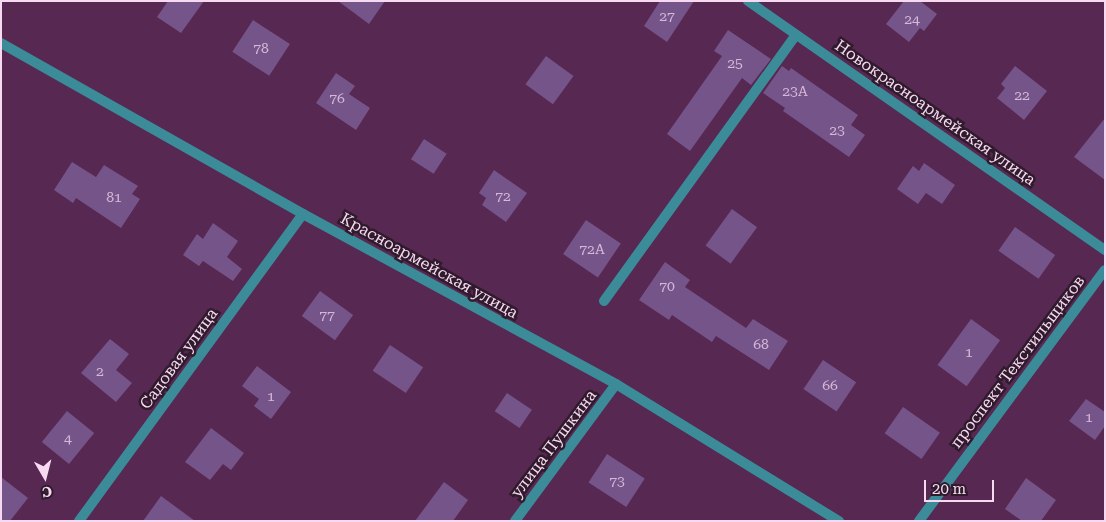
<!DOCTYPE html>
<meta charset="utf-8">
<style>
body{margin:0}
#map{position:relative;width:1106px;height:522px;overflow:hidden;background:#572851;font-family:"Roboto Serif",serif}
div>[style]{position:absolute}
[style*='--x']{left:calc(var(--x)*1px);top:calc(var(--y)*1px);width:calc(var(--w)*1px);rotate:calc(var(--a)*1deg)}
.building>*{inset:0;background:#755489;transform-origin:0 0}
.service>*{height:10px;margin:-5px;padding:0 5px;transform-origin:5px;border-radius:5px;background:#3c8b99}
.minor>*{height:10px;margin:-5px;padding:0 5px;transform-origin:5px;border-radius:5px;background:#3c8b99}
.tertiary>*{height:10px;margin:-5px;padding:0 5px;transform-origin:5px;border-radius:5px;background:#3c8b99}
span{translate:-50% -50%;white-space:nowrap;text-align:center;line-height:1.15;-webkit-text-stroke:5px #301b2d;paint-order:stroke}
.number-label{font-size:14px;color:#d6b8d8}
.number-label span{-webkit-text-stroke-width:0}
.street-label{font-size:16px;color:#f7daf2}
.frame{position:absolute;inset:0;border:2px solid #f7daf2;pointer-events:none}
.north{position:absolute;left:20px;top:452px;width:50px;height:50px;-webkit-text-stroke:4px #301b2d;paint-order:stroke;rotate:172deg;font-size:14px;font-weight:700;line-height:20px;text-align:center;color:#f7daf2}
.north::after{content:'';display:block;margin:auto;width:18px;height:22px;background:#f7daf2;clip-path:polygon(50% 0,100% 100%,50% 72%,0 100%)}
.scale{position:absolute;left:924px;top:480px;width:70px;height:22px;box-sizing:border-box;border:2px solid #f7daf2;border-top:0;padding-left:6px;font-size:15px;line-height:18px;white-space:nowrap;color:#f7daf2;-webkit-text-stroke:4px #301b2d;paint-order:stroke}
</style>
<div id="map">
<div class="building">
<i style="clip-path:polygon(168px 1px,204px 1px,181px 33px,157px 17px)"></i>
<i style="clip-path:polygon(338px 1px,385px 1px,369px 24px)"></i>
<i style="clip-path:polygon(660px 1px,694px 1px,667px 42px,644px 26px)"></i>
<i style="clip-path:polygon(904px 1px,920px 1px,937px 14px,924px 31px,920px 28px,909px 42px,886px 24px)"></i>
<i style="left:253px;top:20px;width:44px;height:38px;rotate:33deg"></i>
<i style="clip-path:polygon(728px 30px,771px 59px,751px 85px,742px 78px,690px 151px,667px 134px,722px 56px,714px 51px)"></i>
<i style="left:546px;top:56px;width:34px;height:35px;rotate:36deg"></i>
<i style="clip-path:polygon(782px 66px,789px 71px,791px 68px,858px 115px,851px 125px,865px 135px,849px 157px,783px 111px,785px 108px,763px 93px)"></i>
<i style="clip-path:polygon(1015px 66px,1047px 91px,1024px 120px,997px 98px,1005px 88px,1001px 84px)"></i>
<i style="clip-path:polygon(336px 73px,355px 86px,349px 94px,370px 108px,356px 130px,316px 103px)"></i>
<i style="clip-path:polygon(1105px 118px,1105px 180px,1074px 157px)"></i>
<i style="left:424px;top:139px;width:27px;height:24px;rotate:33deg"></i>
<i style="clip-path:polygon(72px 162px,96px 177px,104px 165px,138px 186px,132px 194px,140px 199px,121px 228px,76px 198px,73px 203px,54px 190px)"></i>
<i style="clip-path:polygon(924px 163px,955px 185px,942px 204px,926px 193px,918px 204px,897px 189px,913px 166px,919px 171px)"></i>
<i style="clip-path:polygon(494px 170px,527px 193px,506px 222px,482px 205px,486px 198px,479px 193px)"></i>
<i style="left:732px;top:209px;width:31px;height:45px;rotate:36deg"></i>
<i style="left:586px;top:220px;width:42px;height:41px;rotate:34deg"></i>
<i style="clip-path:polygon(213px 223px,238px 241px,227px 257px,242px 269px,233px 281px,203px 261px,199px 266px,183px 255px,197px 234px,203px 239px)"></i>
<i style="left:1015px;top:227px;width:49px;height:29px;rotate:35deg"></i>
<i style="clip-path:polygon(665px 262px,690px 280px,685px 287px,746px 328px,753px 319px,788px 341px,769px 370px,716px 336px,712px 342px,672px 315px,669px 320px,639px 300px)"></i>
<i style="left:320px;top:291px;width:41px;height:31px;rotate:36deg"></i>
<i style="left:971px;top:319px;width:36px;height:57px;rotate:36deg"></i>
<i style="clip-path:polygon(110px 339px,129px 354px,116px 370px,132px 383px,116px 402px,81px 373px)"></i>
<i style="left:390px;top:345px;width:40px;height:31px;rotate:34deg"></i>
<i style="left:823px;top:360px;width:40px;height:35px;rotate:34deg"></i>
<i style="clip-path:polygon(257px 366px,291px 392px,271px 419px,254px 406px,259px 399px,242px 386px)"></i>
<i style="left:507px;top:393px;width:30px;height:22px;rotate:34deg"></i>
<i style="clip-path:polygon(1086px 399px,1105px 412px,1105px 426px,1095px 440px,1069px 421px)"></i>
<i style="left:903px;top:407px;width:45px;height:32px;rotate:35deg"></i>
<i style="left:67px;top:411px;width:35px;height:40px;rotate:39deg"></i>
<i style="clip-path:polygon(211px 428px,244px 453px,231px 470px,223px 464px,210px 480px,185px 462px)"></i>
<i style="left:607px;top:454px;width:45px;height:34px;rotate:33deg"></i>
<i style="clip-path:polygon(1px 477px,28px 498px,10px 521px,1px 521px)"></i>
<i style="clip-path:polygon(1026px 478px,1056px 500px,1041px 521px,1022px 521px,1005px 509px)"></i>
<i style="clip-path:polygon(444px 482px,468px 500px,453px 521px,415px 521px)"></i>
<i style="clip-path:polygon(161px 496px,195px 521px,143px 521px)"></i>
</div>
<div class="service">
<i style="--x:604;--y:301;--w:328;--a:-54.2"></i>
</div>
<div class="minor">
<i style="--x:748;--y:1;--w:435;--a:34.9"></i>
<i style="--x:79;--y:521;--w:380;--a:-53.9"></i>
<i style="--x:515;--y:521;--w:170;--a:-53.6"></i>
<i style="--x:919;--y:521;--w:312;--a:-53.5"></i>
</div>
<div class="tertiary">
<i style="--x:1;--y:43;--w:347;--a:29.5"></i>
<i style="--x:303;--y:214;--w:356;--a:28.5"></i>
<i style="--x:616;--y:384;--w:262;--a:31.6"></i>
</div>
<div class="number-label">
<span style="left:667px;top:16px">27</span>
<span style="left:912px;top:19px">24</span>
<span style="left:261px;top:48px">78</span>
<span style="left:735px;top:63px">25</span>
<span style="left:795px;top:91px">23А</span>
<span style="left:1022px;top:95px">22</span>
<span style="left:337px;top:98px">76</span>
<span style="left:837px;top:130px">23</span>
<span style="left:503px;top:196px">72</span>
<span style="left:114px;top:197px">81</span>
<span style="left:592px;top:249px">72А</span>
<span style="left:667px;top:286px">70</span>
<span style="left:327px;top:315px">77</span>
<span style="left:761px;top:344px">68</span>
<span style="left:969px;top:352px">1</span>
<span style="left:100px;top:371px">2</span>
<span style="left:830px;top:385px">66</span>
<span style="left:271px;top:396px">1</span>
<span style="left:1089px;top:417px">1</span>
<span style="left:68px;top:438px">4</span>
<span style="left:617px;top:481px">73</span>
</div>
<div class="street-label">
<span style="left:935px;top:113px;rotate:35deg">Новокрасноармейская улица</span>
<span style="left:429px;top:266px;rotate:29deg">Красноармейская улица</span>
<span style="left:179px;top:359px;rotate:-54deg">Садовая улица</span>
<span style="left:1018px;top:362px;rotate:-53deg">проспект Текстильщиков</span>
<span style="left:554px;top:444px;rotate:-53deg">улица Пушкина</span>
</div>
<div class="frame"></div>
<div class="north">С</div>
<div class="scale">20 m</div>
</div>
